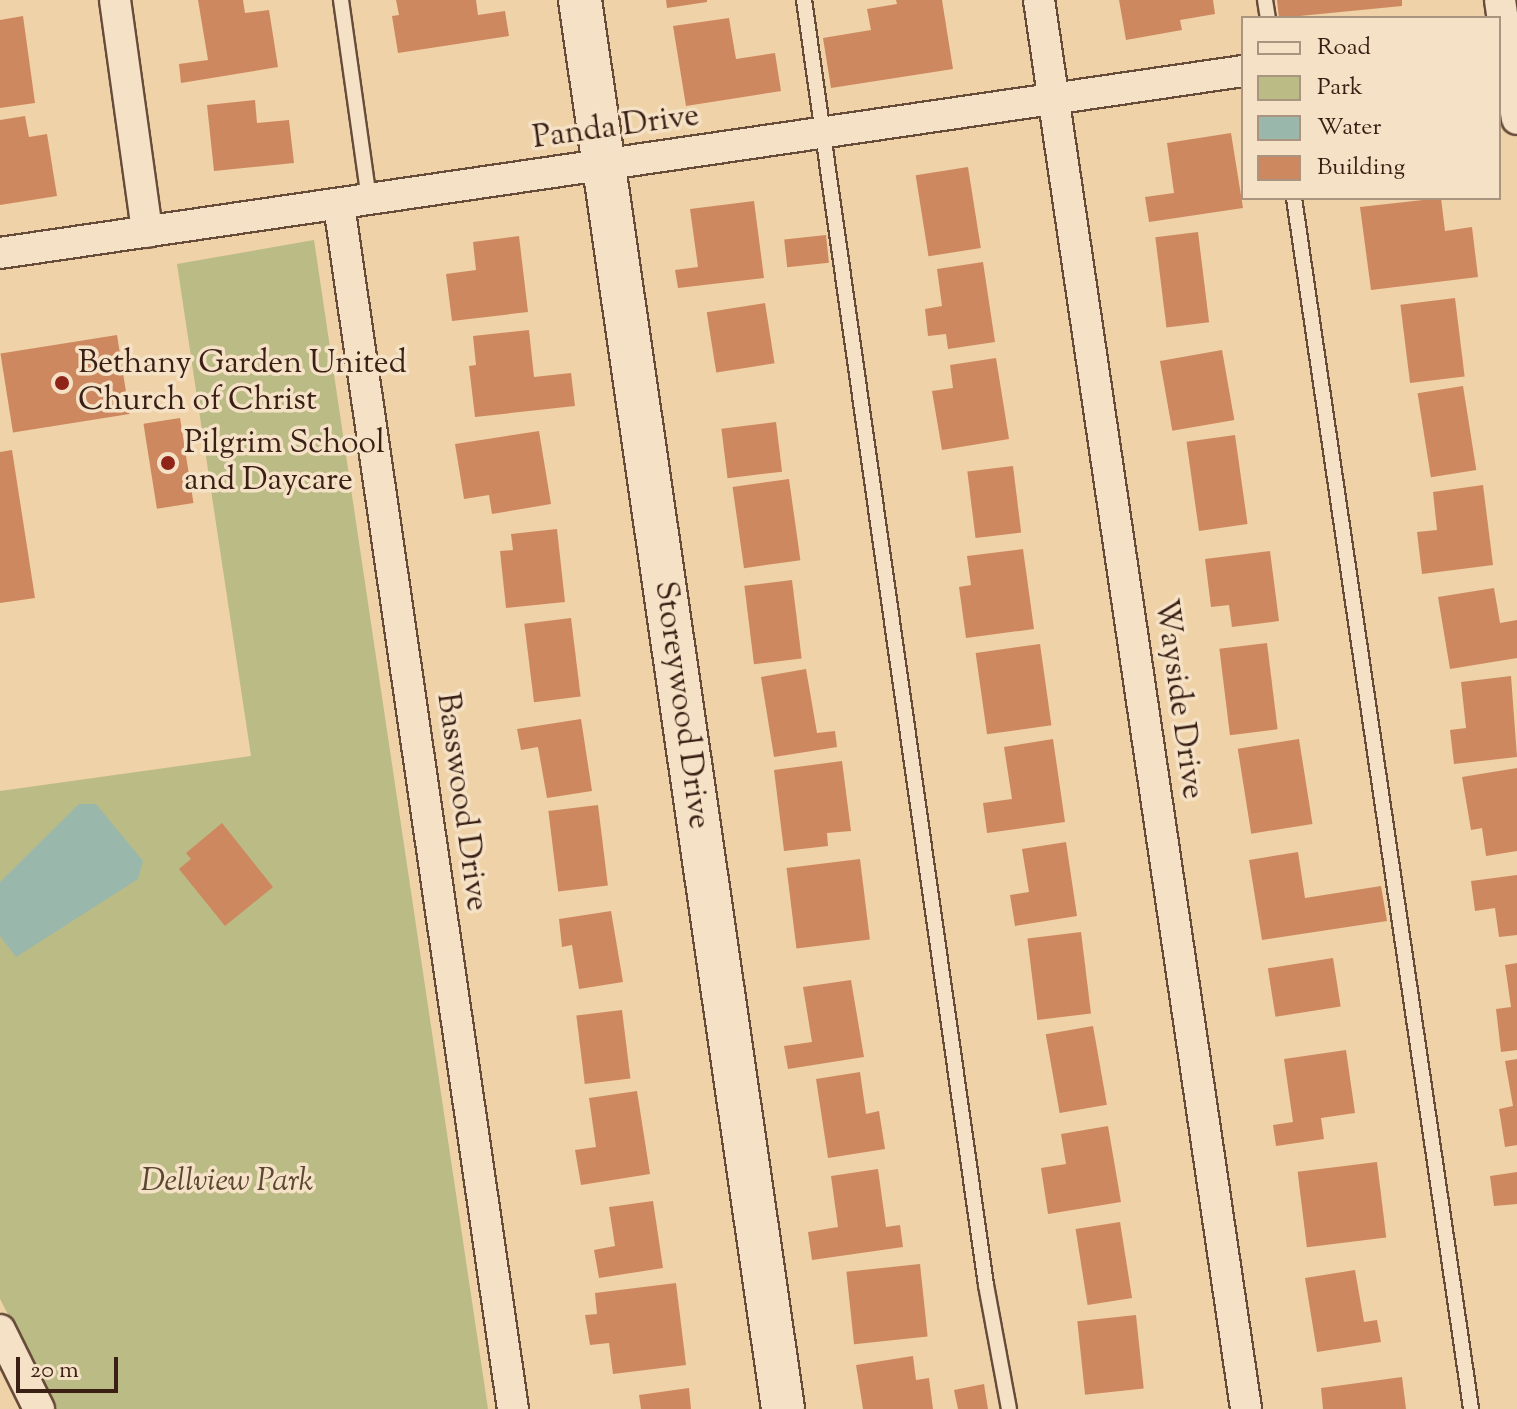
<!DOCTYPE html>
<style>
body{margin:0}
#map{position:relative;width:1517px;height:1409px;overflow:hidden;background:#efd2a7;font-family:"Sorts Mill Goudy",serif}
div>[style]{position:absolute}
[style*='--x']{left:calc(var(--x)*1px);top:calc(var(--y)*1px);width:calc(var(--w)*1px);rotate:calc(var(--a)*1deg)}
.green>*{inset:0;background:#bbbb86}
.water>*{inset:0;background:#9ab7ac}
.building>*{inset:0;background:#ce885f;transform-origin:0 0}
.roads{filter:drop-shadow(2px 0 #674c3a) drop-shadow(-2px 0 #674c3a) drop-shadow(0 2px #674c3a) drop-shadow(0 -2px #674c3a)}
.lane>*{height:14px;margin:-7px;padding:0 7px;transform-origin:7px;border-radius:7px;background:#f5e2c6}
.street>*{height:30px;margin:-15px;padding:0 15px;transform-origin:15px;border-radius:15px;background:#f5e2c6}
.secondary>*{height:42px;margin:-21px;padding:0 21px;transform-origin:21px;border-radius:21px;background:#f5e2c6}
.dots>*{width:22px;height:22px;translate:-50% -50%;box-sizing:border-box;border:4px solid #f5e2c6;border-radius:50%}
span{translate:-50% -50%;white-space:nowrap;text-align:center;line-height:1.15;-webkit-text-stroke:7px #f5e2c6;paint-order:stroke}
.street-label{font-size:32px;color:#3a1f15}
.poi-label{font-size:32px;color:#3a1f15}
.left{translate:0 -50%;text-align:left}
.park-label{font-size:32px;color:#5a4631;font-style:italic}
.legend{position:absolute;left:1241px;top:16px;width:260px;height:184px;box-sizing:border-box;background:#f5e2c6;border:2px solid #aa947f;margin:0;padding:10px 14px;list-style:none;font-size:24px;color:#3a1f15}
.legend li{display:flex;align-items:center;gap:16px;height:40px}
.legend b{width:40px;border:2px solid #aa947f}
.scale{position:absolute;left:16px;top:1357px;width:102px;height:36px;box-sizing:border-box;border:4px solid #3a1f15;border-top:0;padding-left:10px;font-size:24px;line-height:28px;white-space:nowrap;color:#3a1f15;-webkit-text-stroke:6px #f5e2c6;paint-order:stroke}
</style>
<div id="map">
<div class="green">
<i style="clip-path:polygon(314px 240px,488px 1409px,57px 1409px,0 1299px,0 791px,251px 756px,177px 264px)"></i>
</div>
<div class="water">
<i style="clip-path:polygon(79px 804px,96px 804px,143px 861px,138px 879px,16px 957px,0 936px,0 882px)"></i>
</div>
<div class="building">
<i style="clip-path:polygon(198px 0,243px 0,245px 13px,269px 10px,278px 67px,181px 83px,179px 64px,208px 60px)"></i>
<i style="clip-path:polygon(396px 0,476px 0,478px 15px,505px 11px,509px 36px,398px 53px,392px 16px,399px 15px)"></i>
<i style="clip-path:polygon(666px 0,707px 0,707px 2px,667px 8px)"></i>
<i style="clip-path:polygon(896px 0,942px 0,953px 69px,831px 88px,823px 38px,871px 30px,867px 9px,897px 4px)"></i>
<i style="clip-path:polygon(1119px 0,1213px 0,1215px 14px,1180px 20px,1182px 30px,1126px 40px)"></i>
<i style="clip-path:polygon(1277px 0,1402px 0,1402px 6px,1279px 18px)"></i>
<i style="clip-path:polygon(23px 16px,35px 103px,0 108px,0 20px)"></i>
<i style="clip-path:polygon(729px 18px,736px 59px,775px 53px,781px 91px,686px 106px,673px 26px)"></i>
<i style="clip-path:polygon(255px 100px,257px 123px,289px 120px,294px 163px,214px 171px,207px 105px)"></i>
<i style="clip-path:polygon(25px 116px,29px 137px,47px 134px,57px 196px,0 205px,0 120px)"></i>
<i style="clip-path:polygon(1231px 133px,1243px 208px,1149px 222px,1145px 197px,1174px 193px,1167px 143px)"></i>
<i style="left:968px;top:167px;width:82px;height:53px;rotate:81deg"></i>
<i style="clip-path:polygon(1441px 198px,1445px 231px,1472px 227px,1478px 277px,1371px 290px,1360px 207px)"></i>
<i style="clip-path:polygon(754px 201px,764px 278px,678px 288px,675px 270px,698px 267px,690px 209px)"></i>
<i style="left:1198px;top:232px;width:91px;height:43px;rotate:83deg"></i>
<i style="left:826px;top:235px;width:28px;height:42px;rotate:84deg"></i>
<i style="clip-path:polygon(519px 236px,528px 312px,452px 321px,446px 274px,476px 270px,473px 242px)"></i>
<i style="clip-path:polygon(983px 262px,995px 342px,948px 349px,946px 334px,928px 336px,925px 309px,942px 306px,937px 269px)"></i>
<i style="left:1455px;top:298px;width:79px;height:55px;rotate:83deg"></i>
<i style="left:765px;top:303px;width:61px;height:59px;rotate:81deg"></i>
<i style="clip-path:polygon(529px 330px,534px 377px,571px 373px,575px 406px,475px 417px,469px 366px,476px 365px,473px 336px)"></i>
<i style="left:117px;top:335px;width:80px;height:118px;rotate:81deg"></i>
<i style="left:1222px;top:350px;width:71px;height:63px;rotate:80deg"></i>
<i style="clip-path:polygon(996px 358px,1009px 439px,942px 450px,932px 391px,953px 388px,950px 365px)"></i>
<i style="left:1463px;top:386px;width:85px;height:46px;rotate:81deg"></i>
<i style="left:180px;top:418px;width:86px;height:37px;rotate:81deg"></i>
<i style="left:776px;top:422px;width:50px;height:55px;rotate:83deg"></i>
<i style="clip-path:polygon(539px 431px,551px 504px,492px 514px,489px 495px,464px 499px,455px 444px)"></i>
<i style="left:1235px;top:435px;width:90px;height:49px;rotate:82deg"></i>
<i style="clip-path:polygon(12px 450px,35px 598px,0 603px,0 452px)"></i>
<i style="left:1013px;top:466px;width:67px;height:46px;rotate:83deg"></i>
<i style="left:789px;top:479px;width:82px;height:57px;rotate:82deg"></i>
<i style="clip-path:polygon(1483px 485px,1493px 565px,1422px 574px,1417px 532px,1437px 530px,1433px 492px)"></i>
<i style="clip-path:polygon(557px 529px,565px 602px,506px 608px,500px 551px,513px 550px,511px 534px)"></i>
<i style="clip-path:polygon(1023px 549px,1034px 629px,966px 638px,959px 587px,971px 585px,967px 556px)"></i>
<i style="clip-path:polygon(1270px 551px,1279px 621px,1232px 627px,1229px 605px,1211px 607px,1205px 559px)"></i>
<i style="left:792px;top:580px;width:79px;height:48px;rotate:83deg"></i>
<i style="clip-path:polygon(1494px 588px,1500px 623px,1517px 620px,1517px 658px,1450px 669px,1438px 597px)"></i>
<i style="left:571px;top:618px;width:79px;height:47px;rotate:83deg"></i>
<i style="left:1267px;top:643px;width:87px;height:48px;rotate:83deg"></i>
<i style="left:1040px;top:644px;width:82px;height:65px;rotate:82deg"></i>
<i style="clip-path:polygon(806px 669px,817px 733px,835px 731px,837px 747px,774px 757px,761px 677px)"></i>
<i style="clip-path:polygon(1511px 676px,1517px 757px,1454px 764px,1450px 730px,1466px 728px,1461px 682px)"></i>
<i style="clip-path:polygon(581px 719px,592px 791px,547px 798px,538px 747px,521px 750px,517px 729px)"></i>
<i style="clip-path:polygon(1053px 739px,1065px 822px,987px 833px,983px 803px,1012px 799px,1004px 747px)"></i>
<i style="left:1299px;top:739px;width:86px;height:62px;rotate:81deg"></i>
<i style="clip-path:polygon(842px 761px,851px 831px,827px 833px,828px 846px,784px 851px,774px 770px)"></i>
<i style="clip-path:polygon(1517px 768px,1517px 851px,1486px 856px,1482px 828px,1471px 830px,1462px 777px)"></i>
<i style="left:598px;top:805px;width:81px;height:50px;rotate:83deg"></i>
<i style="clip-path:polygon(222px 823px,273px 887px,225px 926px,179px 869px,191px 859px,186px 853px)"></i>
<i style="clip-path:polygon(1066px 842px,1077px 916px,1015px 926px,1010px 895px,1029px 892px,1022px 849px)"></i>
<i style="clip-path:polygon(1298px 852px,1305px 898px,1381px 886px,1387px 921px,1262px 940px,1249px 860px)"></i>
<i style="left:860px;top:859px;width:81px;height:74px;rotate:83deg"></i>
<i style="clip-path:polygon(1517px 875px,1517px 935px,1499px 937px,1495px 908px,1475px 911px,1471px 881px)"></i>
<i style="clip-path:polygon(611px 911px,623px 982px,579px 989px,572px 945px,562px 947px,559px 919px)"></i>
<i style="left:1081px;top:932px;width:82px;height:54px;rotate:83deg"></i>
<i style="left:1333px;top:958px;width:49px;height:66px;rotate:81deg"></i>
<i style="clip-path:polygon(1517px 963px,1517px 1050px,1501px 1052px,1496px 1009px,1511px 1007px,1505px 965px)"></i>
<i style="clip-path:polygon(851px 980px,864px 1057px,788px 1069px,784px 1046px,812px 1042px,803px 987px)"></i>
<i style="left:622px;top:1010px;width:69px;height:46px;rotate:83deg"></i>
<i style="left:1093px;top:1026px;width:80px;height:48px;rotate:80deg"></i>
<i style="clip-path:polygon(1346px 1050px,1355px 1113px,1321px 1118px,1324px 1139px,1276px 1146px,1273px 1125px,1293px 1122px,1284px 1059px)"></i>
<i style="clip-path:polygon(1517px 1059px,1517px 1145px,1505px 1147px,1499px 1109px,1513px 1106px,1505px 1061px)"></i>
<i style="clip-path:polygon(860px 1072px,866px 1114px,879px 1111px,885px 1149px,828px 1158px,816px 1079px)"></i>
<i style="clip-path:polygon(637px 1091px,650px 1174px,581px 1185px,575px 1150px,596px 1147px,589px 1098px)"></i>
<i style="clip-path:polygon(1108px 1126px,1121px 1202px,1048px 1214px,1041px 1168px,1066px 1164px,1061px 1134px)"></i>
<i style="left:1377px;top:1162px;width:76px;height:80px;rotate:83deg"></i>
<i style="clip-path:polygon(878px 1169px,886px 1227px,900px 1225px,903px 1247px,812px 1260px,808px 1232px,838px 1227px,831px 1176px)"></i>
<i style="clip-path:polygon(1517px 1172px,1517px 1204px,1494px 1206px,1490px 1176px)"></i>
<i style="clip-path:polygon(653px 1201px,663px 1268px,599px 1278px,594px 1250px,615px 1246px,609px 1207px)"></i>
<i style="left:1120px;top:1222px;width:77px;height:45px;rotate:81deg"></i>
<i style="left:920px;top:1264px;width:73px;height:74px;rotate:84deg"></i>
<i style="clip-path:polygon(1355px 1270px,1364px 1322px,1377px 1320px,1381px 1342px,1317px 1352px,1305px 1278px)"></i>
<i style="clip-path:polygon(676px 1283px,686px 1365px,613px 1374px,609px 1343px,590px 1345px,585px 1315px,597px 1314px,595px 1293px)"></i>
<i style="left:1136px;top:1315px;width:74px;height:59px;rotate:84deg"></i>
<i style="clip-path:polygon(913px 1356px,916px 1380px,929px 1378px,933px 1409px,863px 1409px,856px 1365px)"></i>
<i style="clip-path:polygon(1402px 1377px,1406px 1409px,1323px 1409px,1321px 1388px)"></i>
<i style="clip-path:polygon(984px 1384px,988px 1409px,958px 1409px,954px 1390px)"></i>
<i style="clip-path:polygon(689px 1388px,691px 1409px,641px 1409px,639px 1395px)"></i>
</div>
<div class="roads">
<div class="lane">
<i style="--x:341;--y:0;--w:202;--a:82"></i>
<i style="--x:804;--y:0;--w:1298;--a:81.94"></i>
<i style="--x:986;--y:1285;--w:126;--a:79.5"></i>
<i style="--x:1265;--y:0;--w:18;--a:81"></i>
<i style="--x:1294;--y:198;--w:1224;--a:81.68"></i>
</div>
<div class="street">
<i style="--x:115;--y:0;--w:234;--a:82.1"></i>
<i style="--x:1039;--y:0;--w:1424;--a:81.64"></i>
<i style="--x:1500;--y:0;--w:120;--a:81.9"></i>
<i style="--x:339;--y:205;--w:1217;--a:81.78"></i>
<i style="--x:0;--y:253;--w:1256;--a:-8.33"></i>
<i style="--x:0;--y:1330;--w:88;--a:63.7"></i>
</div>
<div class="secondary">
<i style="--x:580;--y:0;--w:1424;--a:81.8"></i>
</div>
</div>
<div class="dots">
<i style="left:62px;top:383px;background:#8f2418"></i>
<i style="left:168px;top:463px;background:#8f2418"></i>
</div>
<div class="street-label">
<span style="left:616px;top:128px;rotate:-8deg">Panda Drive</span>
<span style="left:1178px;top:699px;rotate:82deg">Wayside Drive</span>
<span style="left:681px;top:705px;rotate:82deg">Storeywood Drive</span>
<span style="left:461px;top:802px;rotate:82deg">Basswood Drive</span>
</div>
<div class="poi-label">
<span class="left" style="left:78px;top:383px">Bethany Garden United<br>Church of Christ</span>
<span class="left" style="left:184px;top:463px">Pilgrim School<br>and Daycare</span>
</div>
<div class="park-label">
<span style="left:227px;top:1182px">Dellview Park</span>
</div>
<ul class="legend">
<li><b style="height:10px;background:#f5e2c6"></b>Road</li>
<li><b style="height:22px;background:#bbbb86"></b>Park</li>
<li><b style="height:22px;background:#9ab7ac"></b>Water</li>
<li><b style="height:22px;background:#ce885f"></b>Building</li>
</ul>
<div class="scale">20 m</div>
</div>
